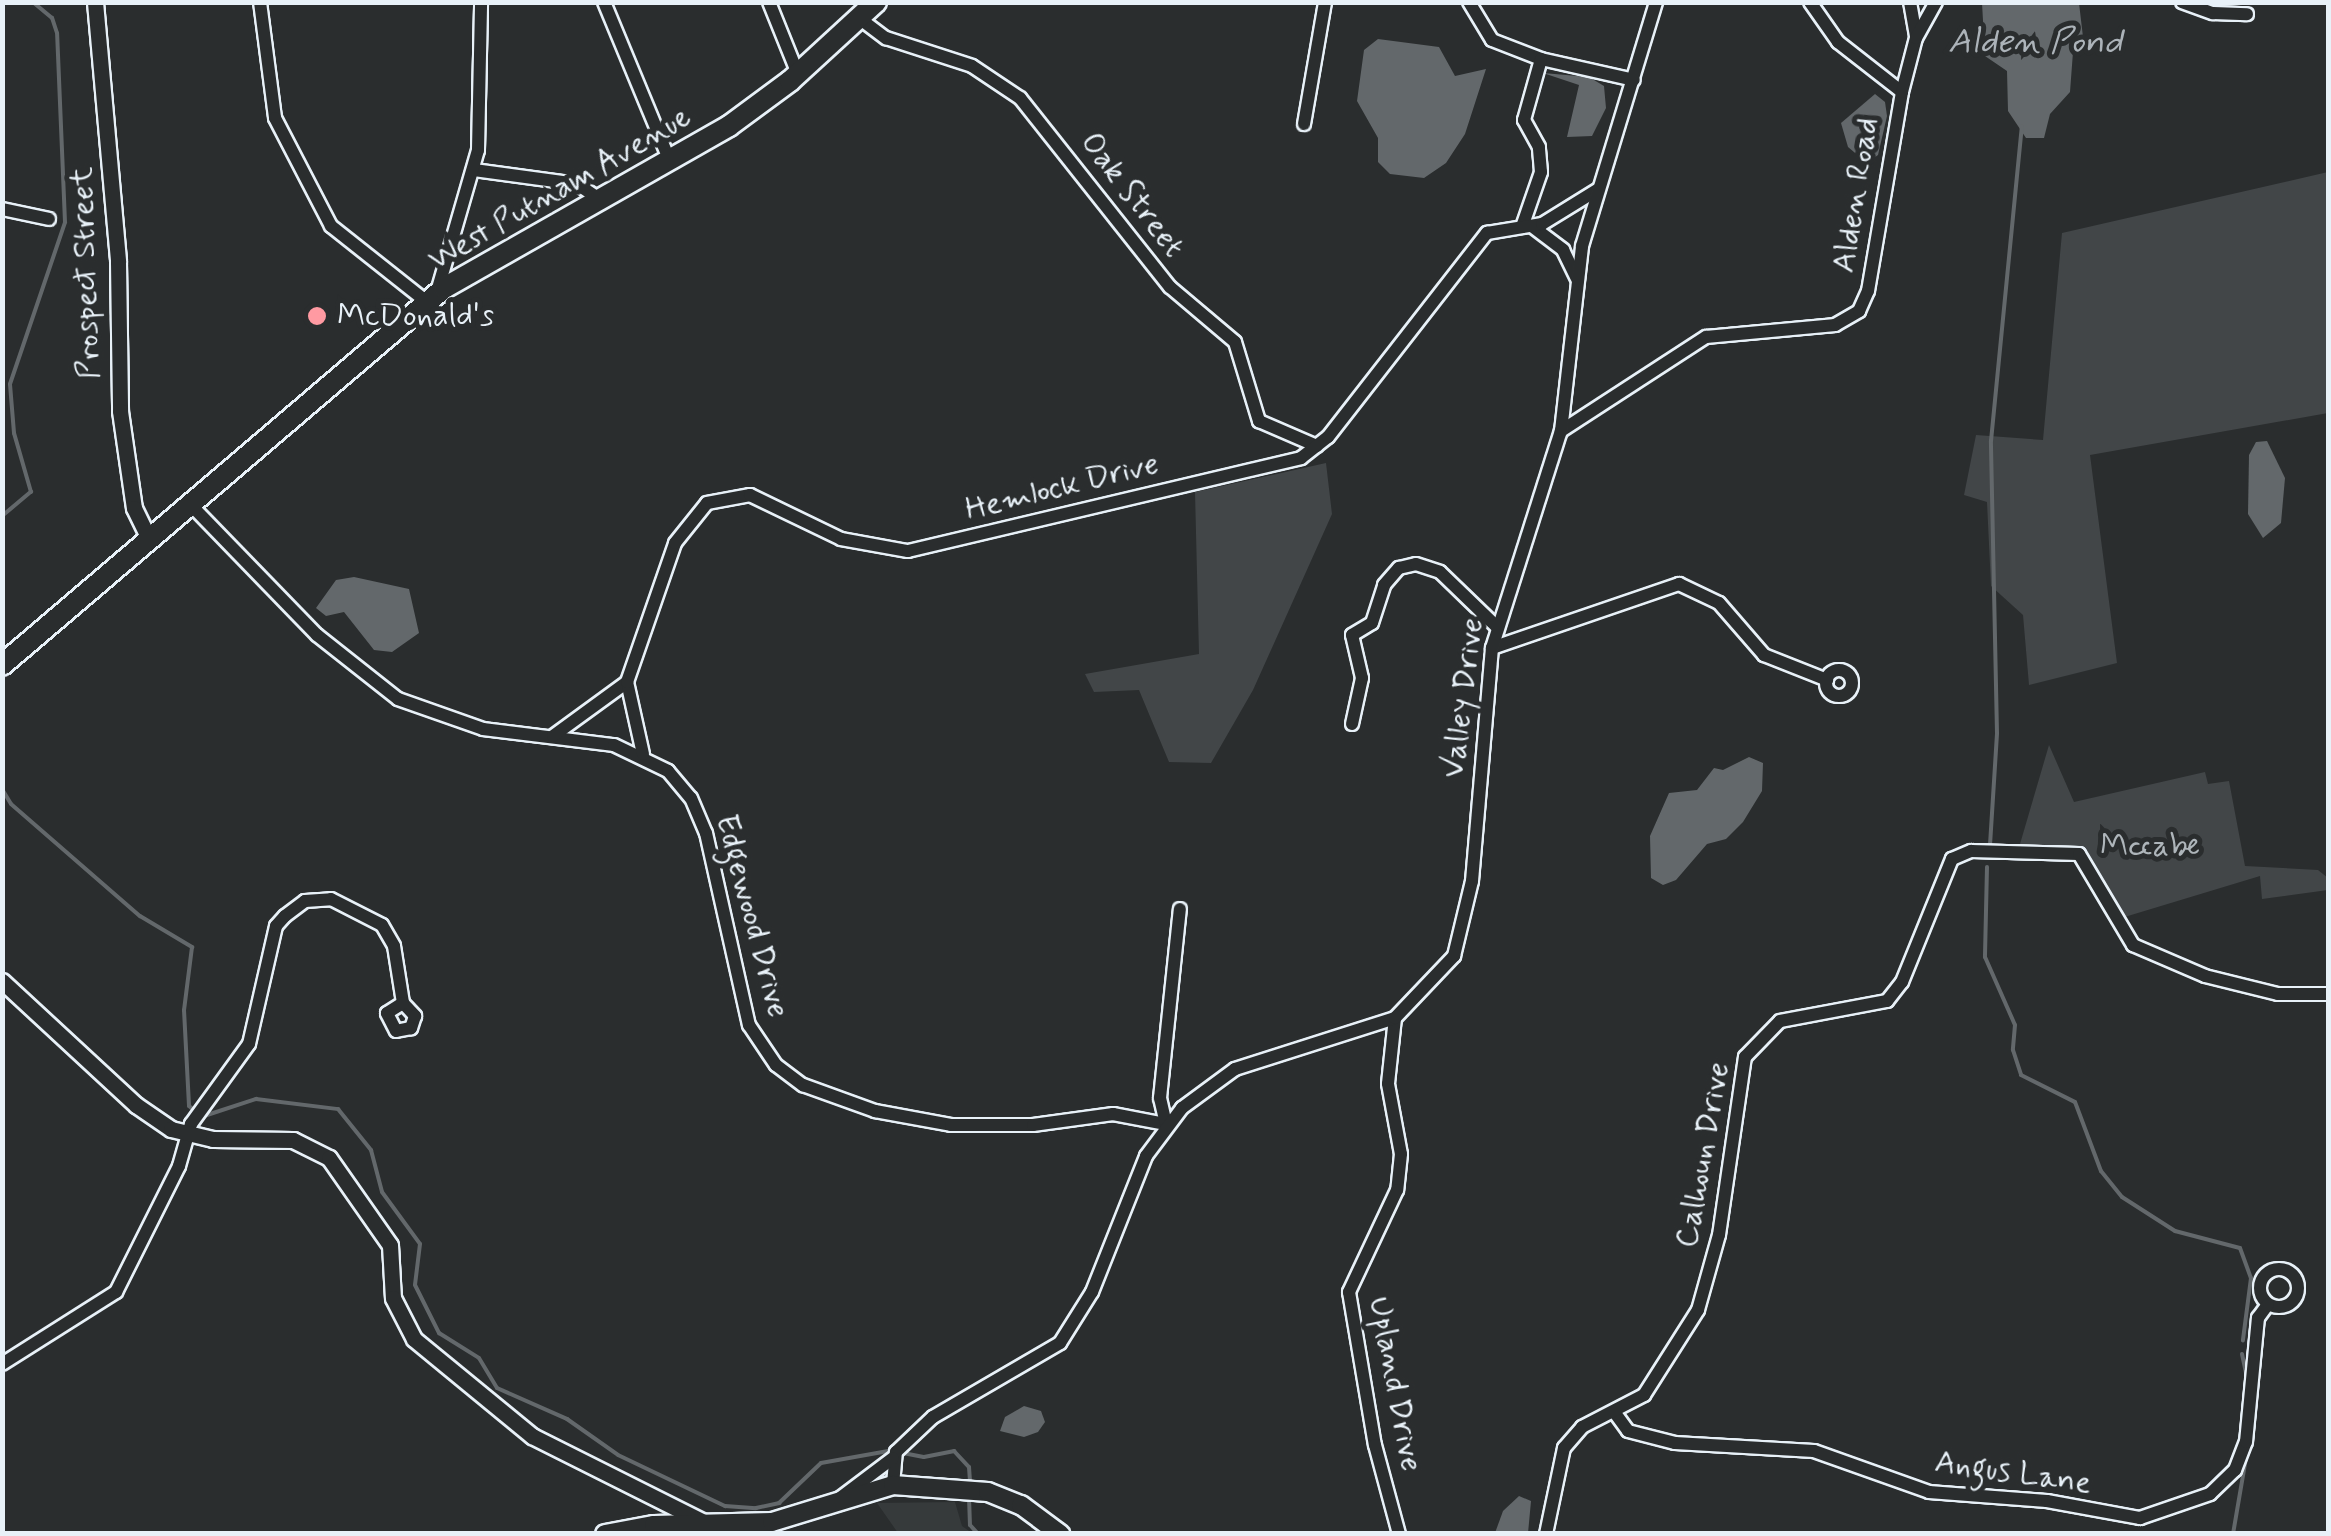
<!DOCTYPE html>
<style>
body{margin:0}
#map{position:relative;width:2331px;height:1536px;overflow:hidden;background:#2a2d2e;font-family:Mynerve,sans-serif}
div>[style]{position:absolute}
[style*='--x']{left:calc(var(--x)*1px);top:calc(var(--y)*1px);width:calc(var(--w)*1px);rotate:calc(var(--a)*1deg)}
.built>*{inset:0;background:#363a3b}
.green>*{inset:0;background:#424648}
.water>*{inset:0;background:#63686b}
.stream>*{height:4px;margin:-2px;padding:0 2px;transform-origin:2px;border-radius:2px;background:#63686b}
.roads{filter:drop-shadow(2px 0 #e8f1f8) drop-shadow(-2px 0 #e8f1f8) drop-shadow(0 2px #e8f1f8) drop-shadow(0 -2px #e8f1f8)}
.minor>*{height:12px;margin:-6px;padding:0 6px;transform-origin:6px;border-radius:6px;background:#2a2d2e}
.minor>.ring{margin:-6px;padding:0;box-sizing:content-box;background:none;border:12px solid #2a2d2e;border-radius:50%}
.tertiary>*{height:15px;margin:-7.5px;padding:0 7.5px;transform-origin:7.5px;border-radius:7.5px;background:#2a2d2e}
.secondary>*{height:18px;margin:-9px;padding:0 9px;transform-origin:9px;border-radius:9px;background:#2a2d2e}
.primary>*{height:20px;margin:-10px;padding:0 10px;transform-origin:10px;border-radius:10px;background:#2a2d2e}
.dots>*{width:28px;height:28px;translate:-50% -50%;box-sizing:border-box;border:5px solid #2a2d2e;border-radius:50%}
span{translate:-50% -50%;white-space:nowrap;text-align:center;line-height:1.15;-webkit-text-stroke:10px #2a2d2e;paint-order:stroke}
.street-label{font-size:32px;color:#e8f1f8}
.poi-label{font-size:32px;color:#e8f1f8}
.left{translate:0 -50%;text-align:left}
.park-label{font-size:32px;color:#aeb5ba}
.water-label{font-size:35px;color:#acb3b9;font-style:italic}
.frame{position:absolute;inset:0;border:5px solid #e8f1f8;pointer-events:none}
</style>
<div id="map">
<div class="built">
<i style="clip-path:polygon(955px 1502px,962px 1526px,972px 1533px,898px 1533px,877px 1503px)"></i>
</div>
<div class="green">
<i style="clip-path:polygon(2328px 172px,2328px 413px,2090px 455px,2117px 663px,2029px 685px,2023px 615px,1991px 586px,1987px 502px,1964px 495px,1976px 435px,2043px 440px,2062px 233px)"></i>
<i style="clip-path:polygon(1326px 463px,1332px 514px,1253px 690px,1211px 763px,1169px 762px,1139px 690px,1094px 692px,1085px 674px,1199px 654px,1195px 492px)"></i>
<i style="clip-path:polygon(2049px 745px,2074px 802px,2205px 772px,2208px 784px,2229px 781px,2245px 866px,2318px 870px,2328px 878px,2328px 890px,2262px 899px,2260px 876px,2118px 919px,2075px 846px,2020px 844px)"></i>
</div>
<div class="water">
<i style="clip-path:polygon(1982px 3px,2079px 3px,2083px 37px,2073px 52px,2070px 92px,2050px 114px,2044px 138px,2026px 138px,2008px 111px,2007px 71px,1985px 56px)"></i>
<i style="clip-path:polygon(1378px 39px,1439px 47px,1455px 76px,1486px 69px,1465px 134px,1446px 163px,1424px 178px,1390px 174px,1378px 162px,1378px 138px,1357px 101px,1364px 50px)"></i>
<i style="clip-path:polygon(1543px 73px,1589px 77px,1604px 86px,1606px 108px,1592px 136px,1567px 137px,1579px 85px)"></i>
<i style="clip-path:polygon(1875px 94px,1885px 102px,1887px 116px,1878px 155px,1867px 163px,1848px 147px,1841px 123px)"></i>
<i style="clip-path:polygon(2267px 441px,2285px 478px,2281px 523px,2263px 538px,2248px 514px,2249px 455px,2256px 442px)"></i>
<i style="clip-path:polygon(354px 577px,409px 589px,419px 633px,392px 652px,374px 650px,344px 612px,326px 616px,316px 608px,336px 580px)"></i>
<i style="clip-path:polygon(1749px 757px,1763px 763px,1762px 791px,1743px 822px,1726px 839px,1707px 844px,1676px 880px,1663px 885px,1651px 878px,1650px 836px,1669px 793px,1697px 790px,1714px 768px,1723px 770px)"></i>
<i style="clip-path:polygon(1024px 1406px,1041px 1411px,1045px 1422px,1038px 1432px,1024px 1437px,1000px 1431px,1005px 1417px)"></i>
<i style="clip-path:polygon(1519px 1496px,1531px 1501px,1528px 1533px,1495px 1533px,1503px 1511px)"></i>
</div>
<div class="stream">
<i style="--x:2;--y:516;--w:38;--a:-40"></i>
<i style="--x:31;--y:492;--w:61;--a:-106.1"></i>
<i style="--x:14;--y:433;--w:49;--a:-94.7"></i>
<i style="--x:10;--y:384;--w:171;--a:-71.2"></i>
<i style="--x:65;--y:222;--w:189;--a:-92.4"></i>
<i style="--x:57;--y:33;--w:16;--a:-108"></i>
<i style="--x:52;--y:18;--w:25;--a:-140"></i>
<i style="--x:2;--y:789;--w:17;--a:59"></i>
<i style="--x:11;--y:804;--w:171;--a:41"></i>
<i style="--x:140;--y:916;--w:61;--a:30.8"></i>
<i style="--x:192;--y:947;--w:64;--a:97.2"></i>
<i style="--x:184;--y:1010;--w:96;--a:87"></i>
<i style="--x:189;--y:1106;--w:8;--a:40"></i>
<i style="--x:1990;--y:845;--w:112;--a:-86.4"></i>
<i style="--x:1997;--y:733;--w:292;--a:-91.2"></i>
<i style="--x:1991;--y:441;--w:316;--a:-84.4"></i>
<i style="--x:1987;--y:867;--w:90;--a:91.3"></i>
<i style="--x:1985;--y:957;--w:74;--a:66.2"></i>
<i style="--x:2015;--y:1025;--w:25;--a:95"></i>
<i style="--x:2013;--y:1050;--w:26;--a:72"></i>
<i style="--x:2021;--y:1075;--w:60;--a:26.6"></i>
<i style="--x:2075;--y:1102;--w:74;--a:69.4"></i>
<i style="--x:2101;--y:1171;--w:33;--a:51"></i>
<i style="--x:2122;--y:1197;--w:63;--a:32.7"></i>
<i style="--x:2175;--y:1231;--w:67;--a:14.7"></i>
<i style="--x:2240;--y:1248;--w:32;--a:70"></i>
<i style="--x:2251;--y:1278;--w:63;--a:97.4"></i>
<i style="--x:204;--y:1116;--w:55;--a:-18.1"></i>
<i style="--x:256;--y:1099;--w:83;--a:7"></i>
<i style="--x:338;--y:1109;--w:53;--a:51.2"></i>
<i style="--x:371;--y:1150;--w:43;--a:75.3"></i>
<i style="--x:382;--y:1192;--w:64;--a:53.8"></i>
<i style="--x:420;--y:1244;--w:41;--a:97"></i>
<i style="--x:415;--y:1285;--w:54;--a:63.4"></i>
<i style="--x:439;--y:1333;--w:47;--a:32"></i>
<i style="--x:479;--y:1358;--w:35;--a:59"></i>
<i style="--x:497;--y:1388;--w:77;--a:23.9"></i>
<i style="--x:567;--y:1419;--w:62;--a:35.2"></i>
<i style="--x:618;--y:1455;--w:119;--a:25.5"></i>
<i style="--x:725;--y:1506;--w:31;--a:4"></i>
<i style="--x:756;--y:1508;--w:24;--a:-12"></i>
<i style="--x:779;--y:1503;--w:58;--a:-43.6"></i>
<i style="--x:821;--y:1463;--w:74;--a:-10.1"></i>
<i style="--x:2242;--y:1354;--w:24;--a:78"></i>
<i style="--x:903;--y:1453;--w:21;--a:11"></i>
<i style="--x:924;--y:1457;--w:31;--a:-11"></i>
<i style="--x:954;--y:1451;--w:22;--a:47"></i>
<i style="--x:969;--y:1467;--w:16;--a:86"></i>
<i style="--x:969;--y:1497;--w:28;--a:88"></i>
<i style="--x:970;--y:1525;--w:12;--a:48"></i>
<i style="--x:2233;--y:1534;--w:125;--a:-80.3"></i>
</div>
<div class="roads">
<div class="minor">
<i style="--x:260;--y:2;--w:117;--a:82.6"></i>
<i style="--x:275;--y:118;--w:122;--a:62.6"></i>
<i style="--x:331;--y:226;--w:122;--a:38.4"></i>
<i style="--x:604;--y:2;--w:172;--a:67.5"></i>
<i style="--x:769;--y:2;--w:78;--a:68.1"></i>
<i style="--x:1469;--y:2;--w:44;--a:58.8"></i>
<i style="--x:1492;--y:40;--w:53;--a:21.2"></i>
<i style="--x:1541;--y:59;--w:95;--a:12.7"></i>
<i style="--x:1810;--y:2;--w:49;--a:55"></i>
<i style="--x:1838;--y:42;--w:81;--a:38"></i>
<i style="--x:1910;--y:2;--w:34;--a:80"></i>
<i style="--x:2182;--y:2;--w:33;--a:20"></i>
<i style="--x:2213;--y:13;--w:34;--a:2"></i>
<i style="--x:859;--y:18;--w:34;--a:37"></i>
<i style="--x:886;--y:38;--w:90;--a:18"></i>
<i style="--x:972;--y:66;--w:58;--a:33.7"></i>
<i style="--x:1020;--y:98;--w:241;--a:51.6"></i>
<i style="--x:1170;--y:287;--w:85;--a:40.2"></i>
<i style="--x:1235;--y:342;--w:83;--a:73.1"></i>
<i style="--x:1259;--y:421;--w:63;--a:23.3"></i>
<i style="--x:1304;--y:124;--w:124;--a:-80.2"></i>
<i style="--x:474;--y:170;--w:104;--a:7.7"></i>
<i style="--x:577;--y:184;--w:27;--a:34"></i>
<i style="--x:2;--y:209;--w:48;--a:12"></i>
<i style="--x:1522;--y:227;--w:58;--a:-70.9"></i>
<i style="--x:1541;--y:172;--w:25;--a:-95"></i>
<i style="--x:1539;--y:147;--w:31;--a:-119"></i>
<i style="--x:1524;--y:120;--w:63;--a:-74.4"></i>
<i style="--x:1533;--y:227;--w:38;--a:37"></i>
<i style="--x:1563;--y:250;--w:32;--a:64"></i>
<i style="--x:437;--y:292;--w:148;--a:-73.9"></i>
<i style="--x:478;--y:150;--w:148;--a:-88.8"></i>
<i style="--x:1561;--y:431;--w:173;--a:-33"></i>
<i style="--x:1706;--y:337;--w:130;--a:-5.3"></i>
<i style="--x:1835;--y:325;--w:28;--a:-30"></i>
<i style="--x:1859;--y:311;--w:22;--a:-66"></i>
<i style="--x:1868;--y:291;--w:202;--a:-80.3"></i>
<i style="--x:1902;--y:92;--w:56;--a:-75.5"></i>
<i style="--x:1916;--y:38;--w:41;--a:-60.9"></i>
<i style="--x:188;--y:502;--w:185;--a:45.9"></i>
<i style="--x:317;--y:635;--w:103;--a:38.3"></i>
<i style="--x:398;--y:699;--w:90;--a:19.4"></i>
<i style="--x:483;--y:729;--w:132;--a:7"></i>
<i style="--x:614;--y:745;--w:60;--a:25.7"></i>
<i style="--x:668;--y:771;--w:35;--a:50"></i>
<i style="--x:691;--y:798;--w:38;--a:67"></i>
<i style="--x:706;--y:833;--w:197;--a:77.4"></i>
<i style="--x:749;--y:1025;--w:48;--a:56"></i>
<i style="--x:776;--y:1065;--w:34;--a:37"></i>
<i style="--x:803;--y:1085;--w:77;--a:19.9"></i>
<i style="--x:875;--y:1111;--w:77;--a:10.4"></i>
<i style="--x:951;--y:1125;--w:82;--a:0"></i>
<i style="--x:1033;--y:1125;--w:81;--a:-7.8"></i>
<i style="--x:1113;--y:1114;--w:54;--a:10.7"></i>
<i style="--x:1492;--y:648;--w:198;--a:-18.9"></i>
<i style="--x:1679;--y:584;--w:44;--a:25.4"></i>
<i style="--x:1719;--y:603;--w:69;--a:49.1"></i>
<i style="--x:1764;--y:655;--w:68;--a:21.6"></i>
<i class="ring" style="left:1826px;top:670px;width:14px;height:14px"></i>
<i style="--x:1352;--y:724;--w:47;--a:-77.7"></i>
<i style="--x:1362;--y:678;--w:44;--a:-103.1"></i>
<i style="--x:1352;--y:635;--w:23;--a:-31"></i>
<i style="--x:1372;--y:623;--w:40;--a:-72"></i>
<i style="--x:1384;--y:585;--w:23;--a:-49"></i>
<i style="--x:1399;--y:568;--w:17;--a:-13"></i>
<i style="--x:1416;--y:564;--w:25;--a:18"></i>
<i style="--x:1440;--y:572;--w:79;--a:44"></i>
<i style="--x:553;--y:736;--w:92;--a:-36.1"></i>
<i style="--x:643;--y:754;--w:74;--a:-102.5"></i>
<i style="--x:627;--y:682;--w:147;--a:-70.9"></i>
<i style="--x:675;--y:543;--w:51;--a:-51.3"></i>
<i style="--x:707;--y:503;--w:44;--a:-10.5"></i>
<i style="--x:750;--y:495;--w:101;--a:25.8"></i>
<i style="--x:841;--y:539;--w:68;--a:10.2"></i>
<i style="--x:908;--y:551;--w:404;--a:-13.3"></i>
<i style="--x:1301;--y:458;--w:34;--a:-38"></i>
<i style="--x:1328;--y:437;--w:259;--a:-52.1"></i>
<i style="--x:1487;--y:233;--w:56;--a:-9.3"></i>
<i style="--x:1542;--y:224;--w:65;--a:-31.7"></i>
<i style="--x:1395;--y:1018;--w:66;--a:96.1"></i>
<i style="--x:1388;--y:1084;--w:71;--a:79.5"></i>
<i style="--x:1401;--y:1154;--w:36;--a:96"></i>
<i style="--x:1397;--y:1190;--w:113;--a:115.2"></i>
<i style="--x:1349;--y:1292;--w:155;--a:80.4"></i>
<i style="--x:1375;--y:1445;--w:92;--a:74.9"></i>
<i style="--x:1166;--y:1124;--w:27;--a:-103"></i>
<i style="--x:1160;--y:1098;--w:190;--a:-84"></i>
<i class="ring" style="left:2260px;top:1269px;width:26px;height:26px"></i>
<i style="--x:2;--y:1364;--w:135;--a:-32.3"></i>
<i style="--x:116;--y:1292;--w:141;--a:-63.4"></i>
<i style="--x:179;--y:1166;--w:44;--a:-74.1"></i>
<i style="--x:191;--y:1124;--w:99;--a:-54.1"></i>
<i style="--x:249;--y:1044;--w:121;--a:-77.1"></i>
<i style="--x:276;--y:926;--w:13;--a:-48"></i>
<i style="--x:285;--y:916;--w:25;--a:-37"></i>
<i style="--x:305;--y:901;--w:26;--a:-4"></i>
<i style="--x:331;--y:899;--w:57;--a:27"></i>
<i style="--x:382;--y:925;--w:24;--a:60"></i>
<i style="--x:394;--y:946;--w:58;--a:81"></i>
<i style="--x:403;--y:1003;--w:18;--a:47"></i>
<i style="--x:415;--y:1016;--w:13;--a:108"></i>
<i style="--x:411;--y:1028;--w:15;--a:169"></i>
<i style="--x:396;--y:1031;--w:20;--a:-117"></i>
<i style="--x:387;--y:1013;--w:19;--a:-32"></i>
<i style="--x:1615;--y:1413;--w:22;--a:54"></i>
<i style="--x:1628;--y:1431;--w:49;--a:14.3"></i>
<i style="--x:1675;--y:1443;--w:139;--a:3.3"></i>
<i style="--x:1814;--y:1451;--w:122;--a:19.6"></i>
<i style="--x:1929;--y:1492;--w:118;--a:4.4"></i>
<i style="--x:2047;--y:1501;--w:95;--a:10.4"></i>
<i style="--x:2140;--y:1518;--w:74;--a:-18.9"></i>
<i style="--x:2210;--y:1494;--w:35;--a:-44"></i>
<i style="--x:2235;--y:1470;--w:30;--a:-69"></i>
<i style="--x:2246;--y:1442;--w:125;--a:-84.5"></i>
<i style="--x:2258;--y:1318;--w:17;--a:-54"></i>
<i style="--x:893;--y:1485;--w:33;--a:-85"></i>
<i style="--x:896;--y:1452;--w:51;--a:-43.4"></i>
<i style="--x:933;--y:1417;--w:147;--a:-30.2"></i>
<i style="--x:1060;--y:1343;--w:60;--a:-57.9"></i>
<i style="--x:1092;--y:1292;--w:146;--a:-68.3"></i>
<i style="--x:1146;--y:1156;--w:60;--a:-53.1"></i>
<i style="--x:1182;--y:1108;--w:66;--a:-36.3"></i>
<i style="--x:1235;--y:1069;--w:168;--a:-17.7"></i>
<i style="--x:1395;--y:1018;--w:86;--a:-46.4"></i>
<i style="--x:1454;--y:956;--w:77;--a:-76.5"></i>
<i style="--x:1472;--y:881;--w:234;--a:-85.1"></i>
<i style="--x:1492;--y:648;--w:228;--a:-72.4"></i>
<i style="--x:1561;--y:431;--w:186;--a:-83.5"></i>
<i style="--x:1582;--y:246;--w:255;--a:-73.1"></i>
<i style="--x:840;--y:1498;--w:66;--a:-37"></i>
<i style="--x:1546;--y:1534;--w:88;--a:-78.2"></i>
<i style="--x:1564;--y:1448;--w:28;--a:-49"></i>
<i style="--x:1582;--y:1427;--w:70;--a:-27.3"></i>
<i style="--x:1644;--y:1395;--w:101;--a:-57.6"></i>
<i style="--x:1698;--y:1310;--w:78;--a:-74.4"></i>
<i style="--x:1719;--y:1235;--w:180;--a:-81.7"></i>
<i style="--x:1745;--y:1057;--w:50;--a:-45.8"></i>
<i style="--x:1780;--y:1021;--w:109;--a:-10.6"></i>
<i style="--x:1887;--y:1001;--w:24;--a:-52"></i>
<i style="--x:1902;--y:982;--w:133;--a:-67.9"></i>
<i style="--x:1952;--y:859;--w:21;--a:-23"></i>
<i style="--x:1971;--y:851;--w:108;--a:1.6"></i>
<i style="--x:2079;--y:854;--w:106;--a:59.3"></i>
<i style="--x:2133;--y:945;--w:78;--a:23.3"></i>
<i style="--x:2205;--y:976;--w:75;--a:13.9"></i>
<i style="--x:2278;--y:994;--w:50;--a:0"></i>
</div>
<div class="tertiary">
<i style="--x:95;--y:2;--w:261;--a:84.9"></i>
<i style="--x:118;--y:262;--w:149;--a:89.2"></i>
<i style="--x:120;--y:411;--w:98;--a:81.8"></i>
<i style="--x:134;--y:508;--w:32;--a:64"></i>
<i style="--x:2;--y:981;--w:183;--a:42.8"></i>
<i style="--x:136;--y:1105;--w:42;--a:34.4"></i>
<i style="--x:171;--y:1129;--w:43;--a:13.4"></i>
<i style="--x:213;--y:1139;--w:80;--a:0.7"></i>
<i style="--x:293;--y:1140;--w:40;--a:26.6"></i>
<i style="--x:329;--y:1158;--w:106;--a:55"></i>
<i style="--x:390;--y:1245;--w:53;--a:86.8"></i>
<i style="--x:393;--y:1298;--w:46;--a:62.9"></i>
<i style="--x:414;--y:1339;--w:153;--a:39.4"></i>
<i style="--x:532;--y:1436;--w:197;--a:26.6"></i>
</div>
<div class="secondary">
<i style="--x:605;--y:1534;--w:50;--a:-10.4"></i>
<i style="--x:654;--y:1525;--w:118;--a:-1.5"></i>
<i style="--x:772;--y:1522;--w:127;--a:-17"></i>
<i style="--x:893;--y:1485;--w:95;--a:4.2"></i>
<i style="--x:988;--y:1492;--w:35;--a:22"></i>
<i style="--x:1021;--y:1505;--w:49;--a:36.6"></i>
</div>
<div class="primary">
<i style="--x:2;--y:665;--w:581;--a:-40.46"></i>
<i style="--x:444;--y:288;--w:328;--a:-29.6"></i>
<i style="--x:729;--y:126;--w:76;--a:-36.4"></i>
<i style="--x:790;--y:81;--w:117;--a:-42.6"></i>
</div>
</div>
<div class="dots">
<i style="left:317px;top:316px;background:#ff9aa2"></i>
</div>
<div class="street-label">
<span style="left:560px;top:189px;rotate:-30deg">West Putnam Avenue</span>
<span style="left:1132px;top:195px;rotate:52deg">Oak Street</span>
<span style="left:1856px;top:195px;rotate:-81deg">Alden Road</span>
<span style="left:86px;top:273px;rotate:-92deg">Prospect Street</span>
<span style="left:1062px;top:487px;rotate:-14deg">Hemlock Drive</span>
<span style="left:1463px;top:698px;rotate:-83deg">Valley Drive</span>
<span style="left:752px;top:916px;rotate:75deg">Edgewood Drive</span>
<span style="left:1703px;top:1155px;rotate:-80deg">Calhoun Drive</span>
<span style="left:1395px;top:1384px;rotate:79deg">Upland Drive</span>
<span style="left:2013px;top:1473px;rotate:8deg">Angus Lane</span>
</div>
<div class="poi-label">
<span class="left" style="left:337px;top:316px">McDonald's</span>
</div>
<div class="park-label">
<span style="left:2150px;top:846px">Mccabe</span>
</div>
<div class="water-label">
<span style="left:2035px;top:42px">Alden Pond</span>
</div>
<div class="frame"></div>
</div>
